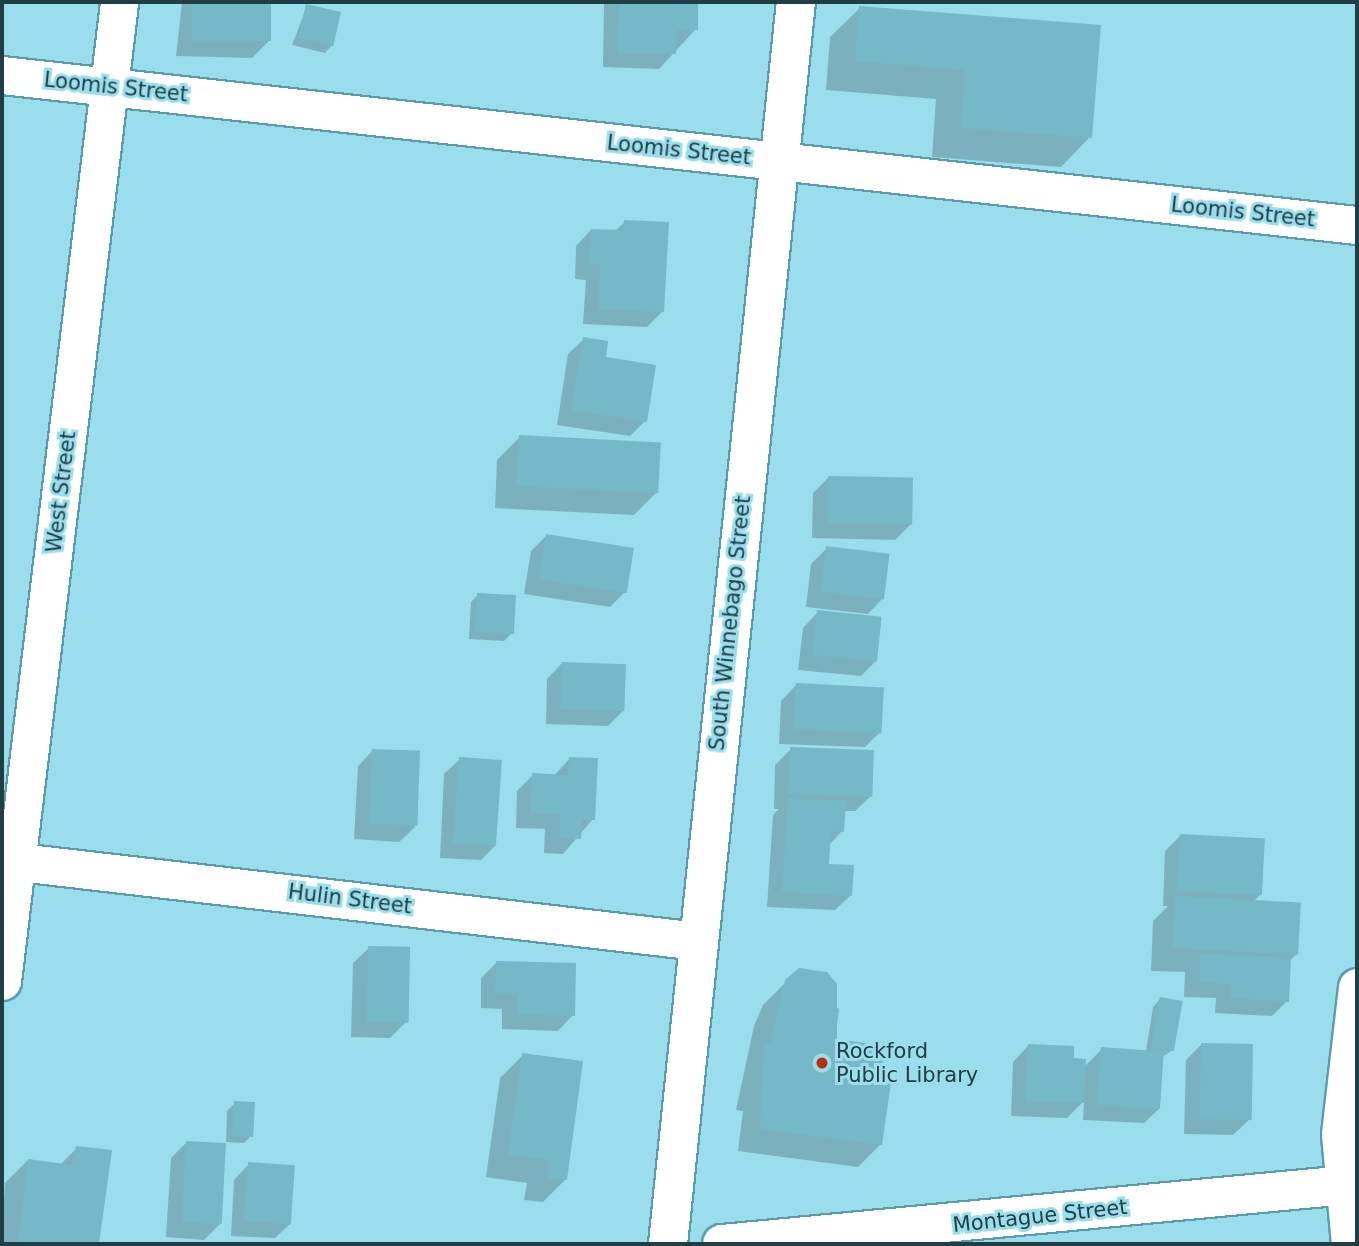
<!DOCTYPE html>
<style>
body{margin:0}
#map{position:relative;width:1359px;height:1246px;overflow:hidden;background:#9adeee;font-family:"DejaVu Sans",sans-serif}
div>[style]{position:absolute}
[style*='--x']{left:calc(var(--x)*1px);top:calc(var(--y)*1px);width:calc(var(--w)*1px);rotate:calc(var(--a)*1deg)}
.shadow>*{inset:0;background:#0003}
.building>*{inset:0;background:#75b8c8;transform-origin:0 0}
.roads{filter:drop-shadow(2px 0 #599cab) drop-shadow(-2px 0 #599cab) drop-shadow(0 2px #599cab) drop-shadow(0 -2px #599cab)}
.street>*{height:37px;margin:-18.5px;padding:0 18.5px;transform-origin:18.5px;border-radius:18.5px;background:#fff}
.secondary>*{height:38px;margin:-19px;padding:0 19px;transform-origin:19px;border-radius:19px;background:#fff}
.dots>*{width:19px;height:19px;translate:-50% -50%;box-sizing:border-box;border:4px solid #9adeee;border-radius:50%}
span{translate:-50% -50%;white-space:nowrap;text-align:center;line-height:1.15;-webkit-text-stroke:6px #9adeee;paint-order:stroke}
.street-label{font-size:21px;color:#213e44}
.poi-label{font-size:21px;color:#213e44}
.left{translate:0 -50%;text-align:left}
.frame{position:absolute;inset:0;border:4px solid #213e44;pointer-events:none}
</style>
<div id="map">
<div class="shadow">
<i style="clip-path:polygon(182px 2px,269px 2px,268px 42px,252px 58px,176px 56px)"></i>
<i style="clip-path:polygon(604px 2px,697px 2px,696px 29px,659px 69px,603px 67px)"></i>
<i style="clip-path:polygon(307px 6px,332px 45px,325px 53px,292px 45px)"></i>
<i style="clip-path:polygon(860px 8px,1090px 137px,1061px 167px,932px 157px,936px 99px,826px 90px,830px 37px)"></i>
<i style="clip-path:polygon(625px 222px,663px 311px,647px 327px,583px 324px,586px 280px,575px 279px,576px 246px,591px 230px,615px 231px)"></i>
<i style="clip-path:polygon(584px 339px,645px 421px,630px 436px,557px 425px,568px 354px)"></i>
<i style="clip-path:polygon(520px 437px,657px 492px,634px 515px,495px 508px,497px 460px)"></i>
<i style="clip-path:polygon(829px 477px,911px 524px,895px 540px,812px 538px,813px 493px)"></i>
<i style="clip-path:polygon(546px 536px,625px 592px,610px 607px,524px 594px,531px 551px)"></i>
<i style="clip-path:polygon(827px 548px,883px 598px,868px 614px,806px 607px,811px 564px)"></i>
<i style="clip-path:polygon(478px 595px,511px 634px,504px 641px,469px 639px,471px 602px)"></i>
<i style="clip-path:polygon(818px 612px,876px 661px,861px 676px,798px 670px,803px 628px)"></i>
<i style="clip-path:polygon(562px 663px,623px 711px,608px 726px,546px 724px,547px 679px)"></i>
<i style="clip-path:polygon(796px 685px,880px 732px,865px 747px,779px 744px,781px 701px)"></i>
<i style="clip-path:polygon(791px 749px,871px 796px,855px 811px,844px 811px,842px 831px,829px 845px,828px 866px,851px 895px,835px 910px,767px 907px,773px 815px,779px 809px,774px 809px,775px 765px)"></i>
<i style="clip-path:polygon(373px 750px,415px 827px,399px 842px,354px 839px,358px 766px)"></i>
<i style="clip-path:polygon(570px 758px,593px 819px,563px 854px,544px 853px,545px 829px,516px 828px,517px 791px,533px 775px,554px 776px)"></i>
<i style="clip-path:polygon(460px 759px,496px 845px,481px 860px,440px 858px,444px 774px)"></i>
<i style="clip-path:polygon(1180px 836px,1261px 894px,1253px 902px,1297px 954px,1289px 961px,1287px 1001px,1272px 1016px,1215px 1013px,1216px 998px,1184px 997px,1185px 972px,1151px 971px,1153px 921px,1168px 906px,1163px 906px,1165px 851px)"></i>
<i style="clip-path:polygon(369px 948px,405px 1023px,390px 1038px,351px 1037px,353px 963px)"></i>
<i style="clip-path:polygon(497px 962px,573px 1015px,558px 1031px,502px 1029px,502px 1009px,481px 1008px,481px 978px)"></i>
<i style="clip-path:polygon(786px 982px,839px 1009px,835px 1041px,878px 1081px,881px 1144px,858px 1167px,738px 1151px,743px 1111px,736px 1110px,754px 1026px,763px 1005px)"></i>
<i style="clip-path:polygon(1160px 999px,1173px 1050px,1162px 1057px,1160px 1108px,1144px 1123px,1083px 1120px,1084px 1101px,1067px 1118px,1011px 1116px,1013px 1062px,1028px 1046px,1084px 1067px,1102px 1049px,1146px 1051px,1153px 1007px)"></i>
<i style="clip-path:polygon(1202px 1044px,1249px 1120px,1233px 1135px,1184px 1134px,1186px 1060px)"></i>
<i style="clip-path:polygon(523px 1055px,566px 1179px,543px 1202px,524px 1200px,527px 1183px,486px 1177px,500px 1078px)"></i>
<i style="clip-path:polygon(235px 1103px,251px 1136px,244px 1143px,226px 1142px,227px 1111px)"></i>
<i style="clip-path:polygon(186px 1143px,220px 1224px,204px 1240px,166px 1237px,171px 1158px)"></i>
<i style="clip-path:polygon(77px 1148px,110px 1151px,97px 1244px,2px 1244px,5px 1183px,28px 1160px,60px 1165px)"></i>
<i style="clip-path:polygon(249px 1164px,291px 1223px,275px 1238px,231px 1236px,234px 1180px)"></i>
</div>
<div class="building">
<i style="left:192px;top:2px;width:79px;height:39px"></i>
<i style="clip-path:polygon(619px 2px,698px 2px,698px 30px,677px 30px,676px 54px,617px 53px)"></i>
<i style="left:306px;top:4px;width:36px;height:35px;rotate:13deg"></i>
<i style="clip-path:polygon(859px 6px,1101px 25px,1092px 138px,961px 128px,965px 70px,855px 61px)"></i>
<i style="clip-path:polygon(624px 220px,669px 222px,664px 312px,598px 309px,600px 265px,589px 264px,591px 229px,623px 230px)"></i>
<i style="clip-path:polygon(583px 337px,608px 341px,606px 357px,656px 365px,647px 422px,571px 410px)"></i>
<i style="left:519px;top:435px;width:142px;height:51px;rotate:3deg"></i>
<i style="left:828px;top:476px;width:85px;height:47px;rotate:1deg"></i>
<i style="left:546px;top:534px;width:89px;height:46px;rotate:9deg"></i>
<i style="left:826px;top:546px;width:64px;height:46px;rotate:7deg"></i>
<i style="left:477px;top:593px;width:39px;height:39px;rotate:3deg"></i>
<i style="left:817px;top:610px;width:65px;height:45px;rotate:6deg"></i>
<i style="left:562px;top:662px;width:64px;height:47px;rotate:2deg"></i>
<i style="left:796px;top:683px;width:88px;height:46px;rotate:3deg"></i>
<i style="left:790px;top:747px;width:84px;height:47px;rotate:2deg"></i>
<i style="left:372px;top:749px;width:48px;height:75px;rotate:2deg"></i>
<i style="left:459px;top:757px;width:43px;height:86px;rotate:4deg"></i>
<i style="clip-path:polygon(569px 757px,598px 758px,595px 820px,582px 819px,581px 839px,559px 838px,560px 814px,530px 813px,532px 773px,568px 775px)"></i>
<i style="clip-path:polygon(788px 798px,846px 801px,844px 832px,831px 831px,829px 864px,854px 865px,852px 896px,782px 892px)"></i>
<i style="left:1180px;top:834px;width:85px;height:57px;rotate:3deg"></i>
<i style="left:1175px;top:896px;width:126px;height:52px;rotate:3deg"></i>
<i style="left:368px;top:946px;width:42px;height:76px;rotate:1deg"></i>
<i style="clip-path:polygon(1200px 954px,1291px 958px,1289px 1002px,1230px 998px,1230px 984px,1199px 982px)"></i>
<i style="clip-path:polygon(496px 961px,576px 963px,575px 1016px,517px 1014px,517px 994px,495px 994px)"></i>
<i style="clip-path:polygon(799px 968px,827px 972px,837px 984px,837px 1039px,885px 1046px,880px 1080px,891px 1082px,882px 1145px,760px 1129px,764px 1044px,770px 1044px,785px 980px)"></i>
<i style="left:1160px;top:997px;width:23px;height:51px;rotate:10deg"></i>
<i style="left:1201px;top:1043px;width:52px;height:76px;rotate:1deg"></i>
<i style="clip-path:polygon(1028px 1044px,1074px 1046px,1074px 1058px,1086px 1059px,1084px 1103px,1025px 1101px)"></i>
<i style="left:1101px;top:1047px;width:63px;height:58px;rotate:4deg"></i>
<i style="clip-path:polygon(522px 1053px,583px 1061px,567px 1180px,547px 1178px,549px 1160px,508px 1155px)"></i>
<i style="left:234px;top:1101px;width:21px;height:35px;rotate:3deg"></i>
<i style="left:186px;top:1141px;width:40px;height:81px;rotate:3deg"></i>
<i style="clip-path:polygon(76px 1146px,112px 1150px,99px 1244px,18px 1244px,28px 1159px,72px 1165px)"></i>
<i style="left:248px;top:1162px;width:47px;height:59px;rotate:4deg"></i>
</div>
<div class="roads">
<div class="street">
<i style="--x:2;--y:75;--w:1363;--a:6.32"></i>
<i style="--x:2;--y:860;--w:701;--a:6.64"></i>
<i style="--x:2;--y:981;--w:986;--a:-83.18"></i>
<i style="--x:1350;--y:1244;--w:110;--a:-95.2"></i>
<i style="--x:1340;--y:1134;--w:148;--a:-83.4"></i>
</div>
<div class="secondary">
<i style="--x:668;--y:1244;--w:1249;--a:-84.12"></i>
<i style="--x:722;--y:1244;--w:638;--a:-5.4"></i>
</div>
</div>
<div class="dots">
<i style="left:822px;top:1063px;background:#ba300e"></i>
</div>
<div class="street-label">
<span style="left:116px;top:87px;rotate:6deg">Loomis Street</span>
<span style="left:679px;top:150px;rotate:6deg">Loomis Street</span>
<span style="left:1243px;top:212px;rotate:6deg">Loomis Street</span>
<span style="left:61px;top:492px;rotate:-83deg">West Street</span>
<span style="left:730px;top:623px;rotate:-84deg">South Winnebago Street</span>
<span style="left:350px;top:899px;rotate:7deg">Hulin Street</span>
<span style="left:1040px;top:1216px;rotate:-6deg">Montague Street</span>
</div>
<div class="poi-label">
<span class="left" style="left:836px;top:1063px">Rockford<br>Public Library</span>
</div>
<div class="frame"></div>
</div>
